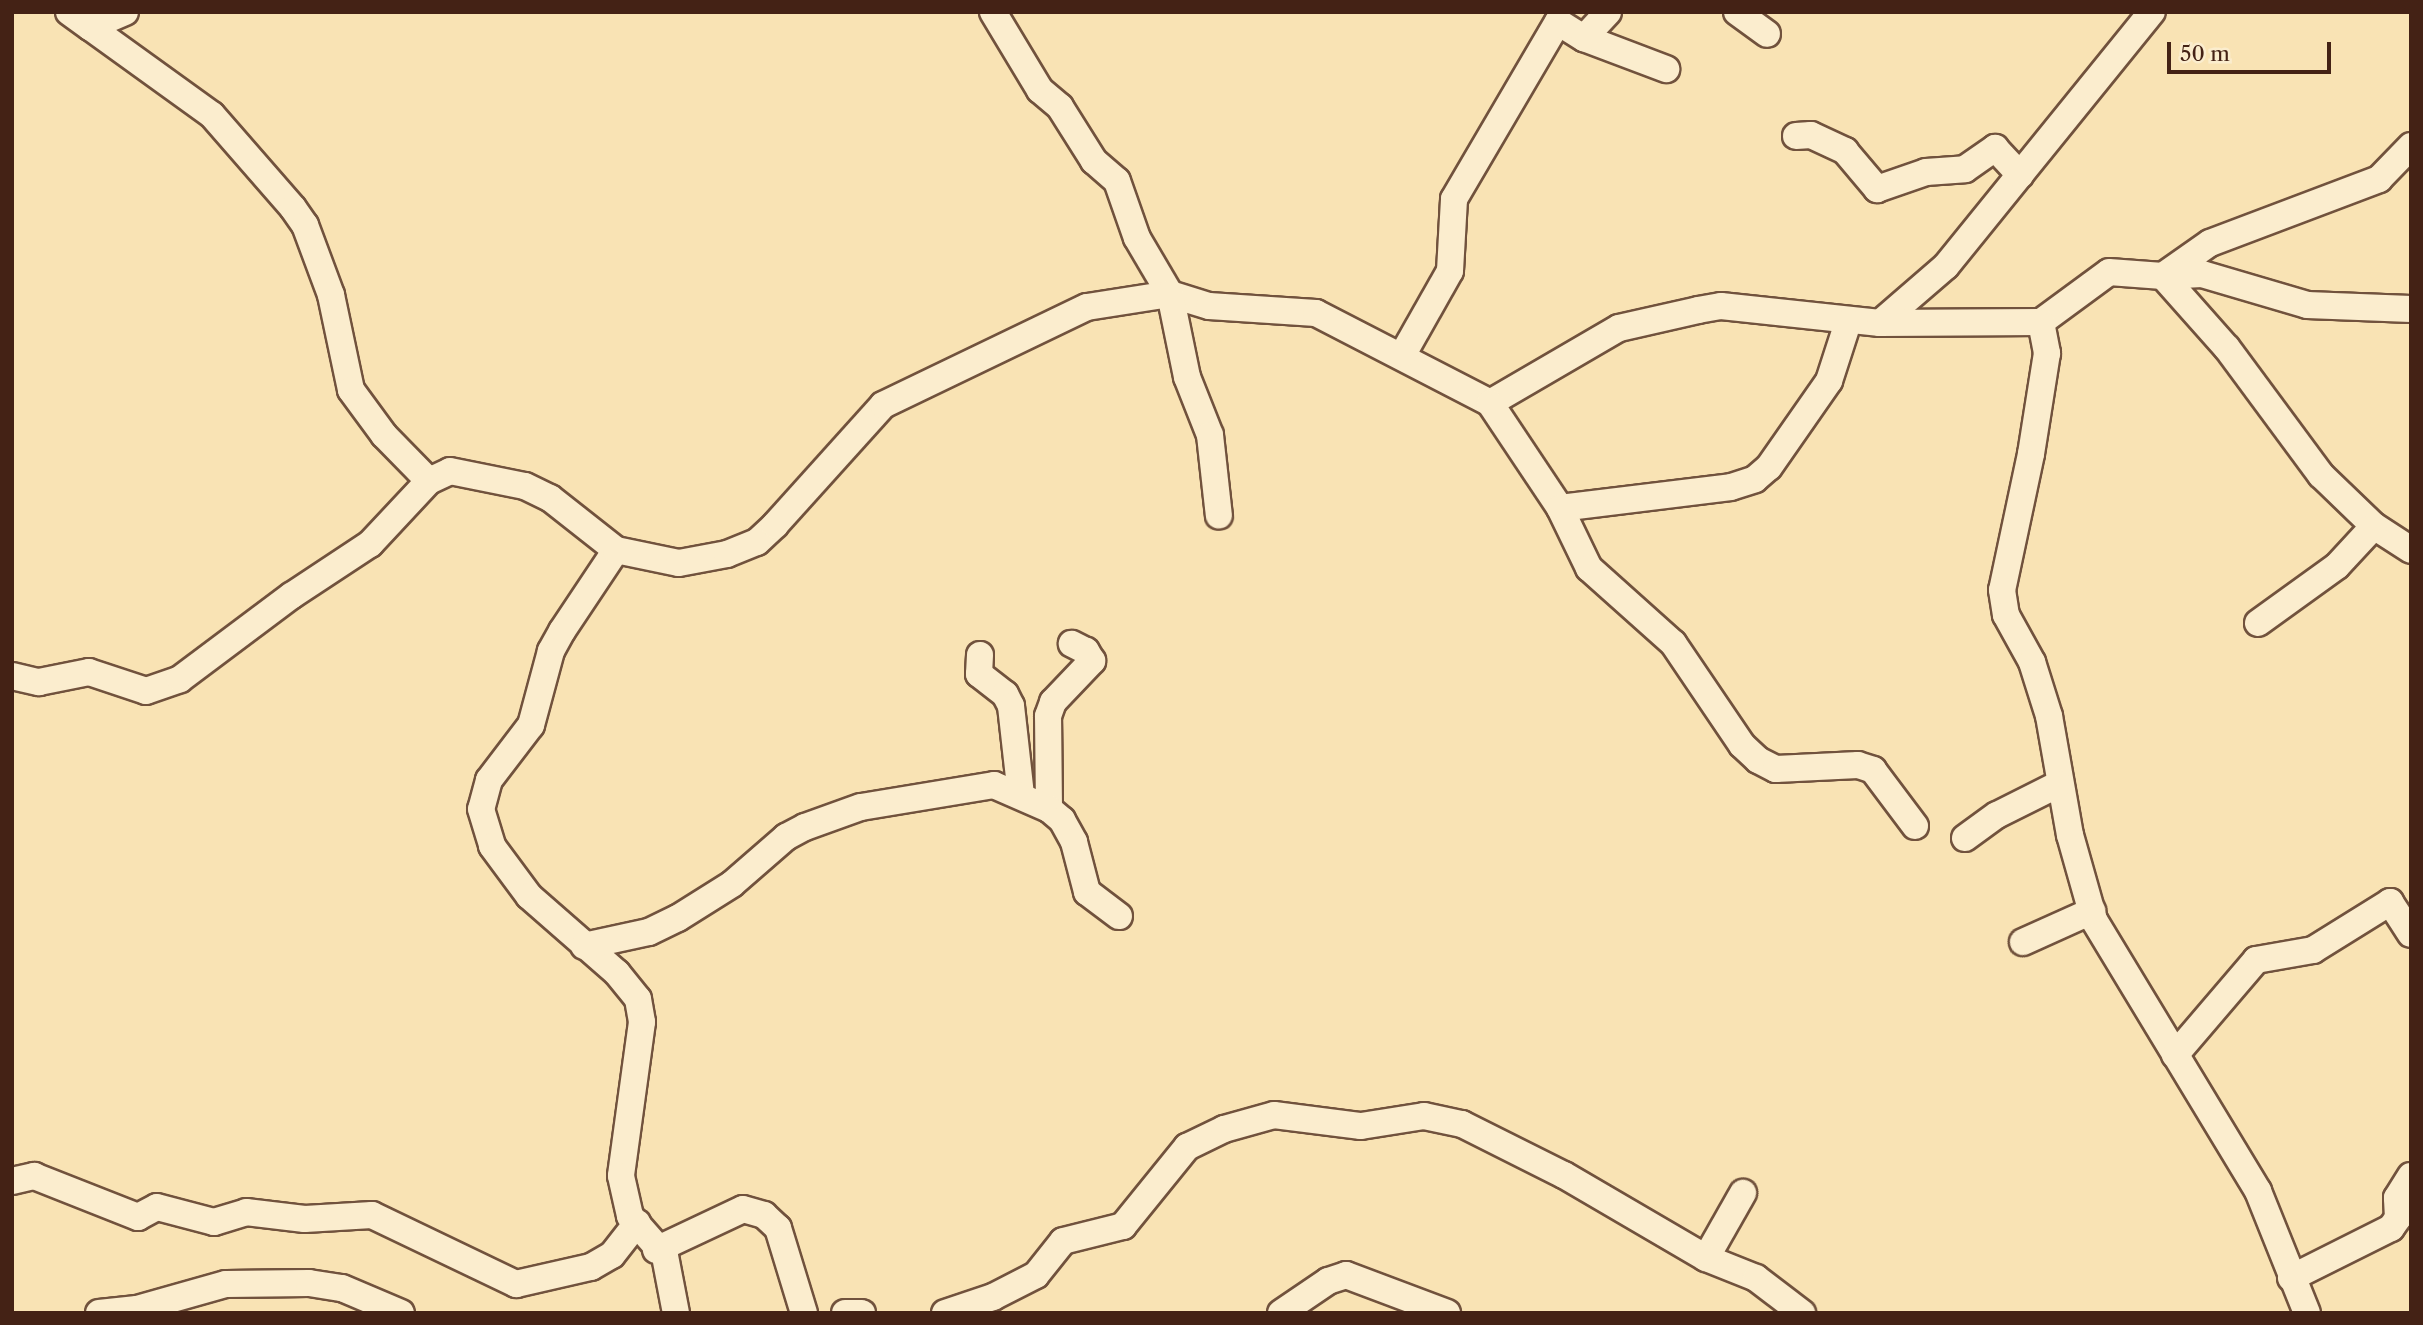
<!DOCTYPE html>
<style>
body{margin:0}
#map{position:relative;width:2423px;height:1325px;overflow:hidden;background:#f9e3b4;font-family:"Libre Caslon Text",serif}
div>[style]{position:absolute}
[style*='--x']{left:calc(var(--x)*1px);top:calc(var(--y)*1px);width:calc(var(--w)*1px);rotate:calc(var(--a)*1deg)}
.roads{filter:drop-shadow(2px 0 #71523d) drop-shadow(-2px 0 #71523d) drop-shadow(0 2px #71523d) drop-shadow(0 -2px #71523d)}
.minor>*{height:26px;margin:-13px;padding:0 13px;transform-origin:13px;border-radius:13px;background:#fbedce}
span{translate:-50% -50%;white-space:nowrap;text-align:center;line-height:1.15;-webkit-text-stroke:6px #fbedce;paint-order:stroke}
.frame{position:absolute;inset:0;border:14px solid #442215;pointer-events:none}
.scale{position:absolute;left:2167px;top:42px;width:164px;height:32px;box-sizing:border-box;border:4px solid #442215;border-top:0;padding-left:9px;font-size:21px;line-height:24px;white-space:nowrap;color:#442215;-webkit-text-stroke:5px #fbedce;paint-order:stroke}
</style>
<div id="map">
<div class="roads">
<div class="minor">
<i style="--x:69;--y:12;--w:26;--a:36"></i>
<i style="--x:90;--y:27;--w:38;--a:-23"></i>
<i style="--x:993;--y:12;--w:91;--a:58.9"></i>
<i style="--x:1040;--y:90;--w:26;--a:40"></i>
<i style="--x:1060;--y:107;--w:64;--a:57.8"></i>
<i style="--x:1094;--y:161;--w:30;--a:41"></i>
<i style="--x:1117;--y:181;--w:60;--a:70.7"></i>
<i style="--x:1137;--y:238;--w:65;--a:59.5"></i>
<i style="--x:1170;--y:294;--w:41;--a:17.1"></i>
<i style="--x:1209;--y:306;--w:107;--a:3.7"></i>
<i style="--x:1316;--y:313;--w:196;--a:27.3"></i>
<i style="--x:1490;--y:403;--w:149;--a:-30.2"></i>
<i style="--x:1619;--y:328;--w:81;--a:-12.8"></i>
<i style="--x:1698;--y:310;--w:23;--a:-10"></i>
<i style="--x:1721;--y:306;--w:160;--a:6.1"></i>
<i style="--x:1880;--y:323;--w:87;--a:-40.8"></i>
<i style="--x:1946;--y:266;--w:327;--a:-51"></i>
<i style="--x:1737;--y:12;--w:37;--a:36"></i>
<i style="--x:90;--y:27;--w:150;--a:35.8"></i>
<i style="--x:212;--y:115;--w:123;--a:48.9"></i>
<i style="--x:293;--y:208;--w:21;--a:55"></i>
<i style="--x:305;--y:225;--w:75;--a:69.6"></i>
<i style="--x:331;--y:295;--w:97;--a:78.1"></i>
<i style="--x:351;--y:390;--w:56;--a:53.7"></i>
<i style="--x:384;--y:435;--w:64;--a:45.6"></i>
<i style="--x:1584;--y:38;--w:88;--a:20.7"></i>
<i style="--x:1796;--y:136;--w:15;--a:-4"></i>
<i style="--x:1811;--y:135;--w:38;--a:25"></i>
<i style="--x:1845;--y:151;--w:50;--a:49.9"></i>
<i style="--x:1877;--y:189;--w:52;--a:-19.1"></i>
<i style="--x:1926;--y:172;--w:39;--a:-4"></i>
<i style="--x:1965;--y:169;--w:37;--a:-35"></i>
<i style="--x:1995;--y:148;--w:37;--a:47"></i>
<i style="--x:2163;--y:276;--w:57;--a:-35.1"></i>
<i style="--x:2210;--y:243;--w:181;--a:-20.7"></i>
<i style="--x:2379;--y:179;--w:46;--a:-45.9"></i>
<i style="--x:2163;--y:276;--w:39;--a:-3"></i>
<i style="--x:2202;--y:274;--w:109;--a:16.4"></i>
<i style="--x:2307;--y:305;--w:104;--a:2.2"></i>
<i style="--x:2041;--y:322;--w:84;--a:-36.3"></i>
<i style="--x:2109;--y:272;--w:54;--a:4.2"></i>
<i style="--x:2163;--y:276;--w:96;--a:48.4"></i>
<i style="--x:2227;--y:348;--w:158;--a:53.5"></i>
<i style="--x:2321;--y:475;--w:74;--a:43.9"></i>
<i style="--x:2374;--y:526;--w:44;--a:33"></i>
<i style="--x:1880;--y:323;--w:161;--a:-0.4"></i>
<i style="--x:2041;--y:322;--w:32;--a:79"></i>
<i style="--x:2047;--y:353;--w:102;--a:99"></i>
<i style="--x:2031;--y:454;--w:139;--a:102"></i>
<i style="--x:2002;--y:590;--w:25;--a:81"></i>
<i style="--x:2006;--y:615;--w:54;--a:61"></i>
<i style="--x:2032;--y:662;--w:57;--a:72.5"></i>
<i style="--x:2049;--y:716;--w:121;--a:80"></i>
<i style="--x:2070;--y:835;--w:88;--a:74.2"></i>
<i style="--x:2094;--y:920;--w:317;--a:58.8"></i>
<i style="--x:2258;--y:1191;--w:131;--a:68.1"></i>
<i style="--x:1403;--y:354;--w:95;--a:-60.5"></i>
<i style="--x:1450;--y:271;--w:72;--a:-86.8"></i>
<i style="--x:1454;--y:199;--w:205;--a:-59.6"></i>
<i style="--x:1558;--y:22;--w:31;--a:32"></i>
<i style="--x:1584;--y:38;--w:35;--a:-47"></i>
<i style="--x:1490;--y:403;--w:126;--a:56.3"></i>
<i style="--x:1560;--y:508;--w:172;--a:-7"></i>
<i style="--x:1731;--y:487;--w:25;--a:-18"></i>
<i style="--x:1755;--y:479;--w:18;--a:-41"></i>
<i style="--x:1769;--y:467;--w:105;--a:-55.1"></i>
<i style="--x:1829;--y:381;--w:62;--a:-72.1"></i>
<i style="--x:1560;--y:508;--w:67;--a:64.2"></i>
<i style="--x:1589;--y:568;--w:113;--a:41.8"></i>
<i style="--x:1673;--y:643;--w:123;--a:55.9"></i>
<i style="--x:1742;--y:745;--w:22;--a:43"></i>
<i style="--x:1758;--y:760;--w:20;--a:27"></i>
<i style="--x:1776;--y:769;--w:82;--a:-2.8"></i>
<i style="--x:1858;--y:765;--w:16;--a:18"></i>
<i style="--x:1873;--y:770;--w:70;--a:53.1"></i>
<i style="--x:616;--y:550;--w:97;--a:123.7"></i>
<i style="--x:562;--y:631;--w:23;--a:119"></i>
<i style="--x:551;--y:651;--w:77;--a:105.1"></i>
<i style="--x:531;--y:725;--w:69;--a:127.4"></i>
<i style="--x:489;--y:780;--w:30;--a:105"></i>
<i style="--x:481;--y:809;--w:39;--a:73"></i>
<i style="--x:492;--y:846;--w:62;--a:53.5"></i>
<i style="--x:529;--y:896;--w:117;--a:41.2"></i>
<i style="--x:617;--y:973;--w:33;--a:51"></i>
<i style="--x:638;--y:999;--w:23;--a:80"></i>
<i style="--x:642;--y:1022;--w:155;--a:97.8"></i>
<i style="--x:621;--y:1176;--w:41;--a:77.3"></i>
<i style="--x:630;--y:1216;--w:53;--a:48.8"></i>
<i style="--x:665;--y:1256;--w:58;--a:79.1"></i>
<i style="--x:2258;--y:623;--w:97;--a:-35.8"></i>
<i style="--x:2337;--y:566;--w:54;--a:-47.2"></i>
<i style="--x:980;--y:655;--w:19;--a:93"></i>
<i style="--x:979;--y:674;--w:33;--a:38"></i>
<i style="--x:1005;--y:694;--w:13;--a:63"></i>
<i style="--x:1011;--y:706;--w:90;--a:83.6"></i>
<i style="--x:12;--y:676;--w:28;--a:13"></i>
<i style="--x:39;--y:682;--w:51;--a:-11.3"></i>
<i style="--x:89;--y:672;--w:60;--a:18.4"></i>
<i style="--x:146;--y:691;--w:36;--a:-19"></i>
<i style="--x:180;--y:679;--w:139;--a:-36.8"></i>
<i style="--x:291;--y:596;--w:95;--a:-33.4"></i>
<i style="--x:370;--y:544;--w:86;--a:-46.9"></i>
<i style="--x:429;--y:481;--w:23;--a:-25"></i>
<i style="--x:450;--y:471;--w:76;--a:11.3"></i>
<i style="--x:525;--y:486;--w:28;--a:26"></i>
<i style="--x:550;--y:498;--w:84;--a:38.2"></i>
<i style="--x:616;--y:550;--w:64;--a:11.7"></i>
<i style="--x:679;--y:563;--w:49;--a:-10.6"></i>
<i style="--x:727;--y:554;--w:32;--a:-22"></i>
<i style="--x:757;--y:542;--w:25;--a:-43"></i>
<i style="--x:775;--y:525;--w:161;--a:-48"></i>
<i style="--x:883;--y:405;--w:226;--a:-25.7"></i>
<i style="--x:1087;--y:307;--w:84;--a:-8.9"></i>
<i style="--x:1170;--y:294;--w:85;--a:78.4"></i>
<i style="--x:1187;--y:377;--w:62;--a:68.4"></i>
<i style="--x:1210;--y:435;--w:81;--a:83.7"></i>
<i style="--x:1049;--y:809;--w:93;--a:-90.6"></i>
<i style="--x:1048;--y:716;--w:15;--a:-70"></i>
<i style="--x:1053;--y:702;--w:57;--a:-46.4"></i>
<i style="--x:1092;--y:661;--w:12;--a:-121"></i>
<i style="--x:1086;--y:651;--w:16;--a:-153"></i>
<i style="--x:1965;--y:838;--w:39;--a:-36"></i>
<i style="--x:1997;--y:815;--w:69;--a:-26.6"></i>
<i style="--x:2023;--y:942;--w:76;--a:-24.2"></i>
<i style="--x:584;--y:946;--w:66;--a:-12.2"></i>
<i style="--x:649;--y:932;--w:32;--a:-26"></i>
<i style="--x:678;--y:918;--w:64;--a:-32.2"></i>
<i style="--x:732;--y:884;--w:72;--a:-41"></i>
<i style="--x:786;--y:837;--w:21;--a:-28"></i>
<i style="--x:805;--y:827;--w:59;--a:-19.7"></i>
<i style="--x:861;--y:807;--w:135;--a:-9.4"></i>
<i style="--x:994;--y:785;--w:60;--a:23.6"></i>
<i style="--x:1049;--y:809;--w:17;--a:40"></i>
<i style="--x:1062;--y:820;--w:25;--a:61"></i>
<i style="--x:1074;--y:842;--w:52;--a:75.4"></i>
<i style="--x:1087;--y:892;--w:40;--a:37"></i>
<i style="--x:2175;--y:1055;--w:125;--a:-49.5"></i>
<i style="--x:2256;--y:960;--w:58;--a:-10"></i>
<i style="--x:2313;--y:950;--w:91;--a:-31.9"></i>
<i style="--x:2390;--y:902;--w:38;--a:57"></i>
<i style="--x:12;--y:1181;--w:23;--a:-13"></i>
<i style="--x:34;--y:1176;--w:112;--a:21.5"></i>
<i style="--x:138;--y:1217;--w:21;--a:-28"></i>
<i style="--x:157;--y:1207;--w:59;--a:14.7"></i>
<i style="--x:214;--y:1222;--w:34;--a:-17"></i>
<i style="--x:246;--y:1212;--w:59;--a:6.8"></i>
<i style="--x:305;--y:1219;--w:67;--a:-3.4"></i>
<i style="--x:372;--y:1215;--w:160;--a:25.6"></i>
<i style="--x:516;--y:1284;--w:77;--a:-12.8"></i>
<i style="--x:591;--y:1267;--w:24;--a:-30"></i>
<i style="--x:612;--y:1255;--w:41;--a:-52"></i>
<i style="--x:656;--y:1250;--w:96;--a:-25.2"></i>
<i style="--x:743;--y:1209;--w:22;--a:16"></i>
<i style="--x:764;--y:1215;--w:19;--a:43"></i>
<i style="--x:778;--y:1228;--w:89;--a:73"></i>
<i style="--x:1706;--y:1258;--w:75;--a:-60.4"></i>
<i style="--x:2291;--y:1278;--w:112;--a:-26.6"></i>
<i style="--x:2391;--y:1228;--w:12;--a:-55"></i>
<i style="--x:2398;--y:1218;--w:20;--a:-93"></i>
<i style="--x:2397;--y:1198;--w:26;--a:-58"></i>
<i style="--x:99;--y:1313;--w:38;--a:-6"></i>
<i style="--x:137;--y:1309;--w:92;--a:-15.7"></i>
<i style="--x:226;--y:1284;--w:83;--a:-0.7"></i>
<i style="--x:309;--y:1283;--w:33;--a:9"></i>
<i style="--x:342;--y:1288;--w:64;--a:23"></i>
<i style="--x:845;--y:1313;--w:17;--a:0"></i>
<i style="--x:945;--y:1313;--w:51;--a:-18.4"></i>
<i style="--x:993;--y:1297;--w:48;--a:-27.1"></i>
<i style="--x:1036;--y:1275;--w:43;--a:-51.5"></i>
<i style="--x:1063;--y:1241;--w:62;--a:-14"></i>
<i style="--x:1123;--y:1226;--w:102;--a:-51"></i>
<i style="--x:1187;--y:1147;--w:41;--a:-25.9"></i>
<i style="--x:1224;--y:1129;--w:52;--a:-15.6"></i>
<i style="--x:1274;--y:1115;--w:88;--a:7.2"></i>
<i style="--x:1361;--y:1126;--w:64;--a:-9"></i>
<i style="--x:1424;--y:1116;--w:39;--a:12"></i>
<i style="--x:1462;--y:1124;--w:114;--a:26.6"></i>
<i style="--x:1564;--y:1175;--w:164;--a:30.3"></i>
<i style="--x:1706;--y:1258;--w:54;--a:21.8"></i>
<i style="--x:1756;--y:1278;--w:58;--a:37.3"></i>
<i style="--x:1281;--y:1313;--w:57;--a:-34.2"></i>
<i style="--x:1328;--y:1281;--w:19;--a:-18"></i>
<i style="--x:1346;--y:1275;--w:108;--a:20.6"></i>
</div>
</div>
<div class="frame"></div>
<div class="scale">50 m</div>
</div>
